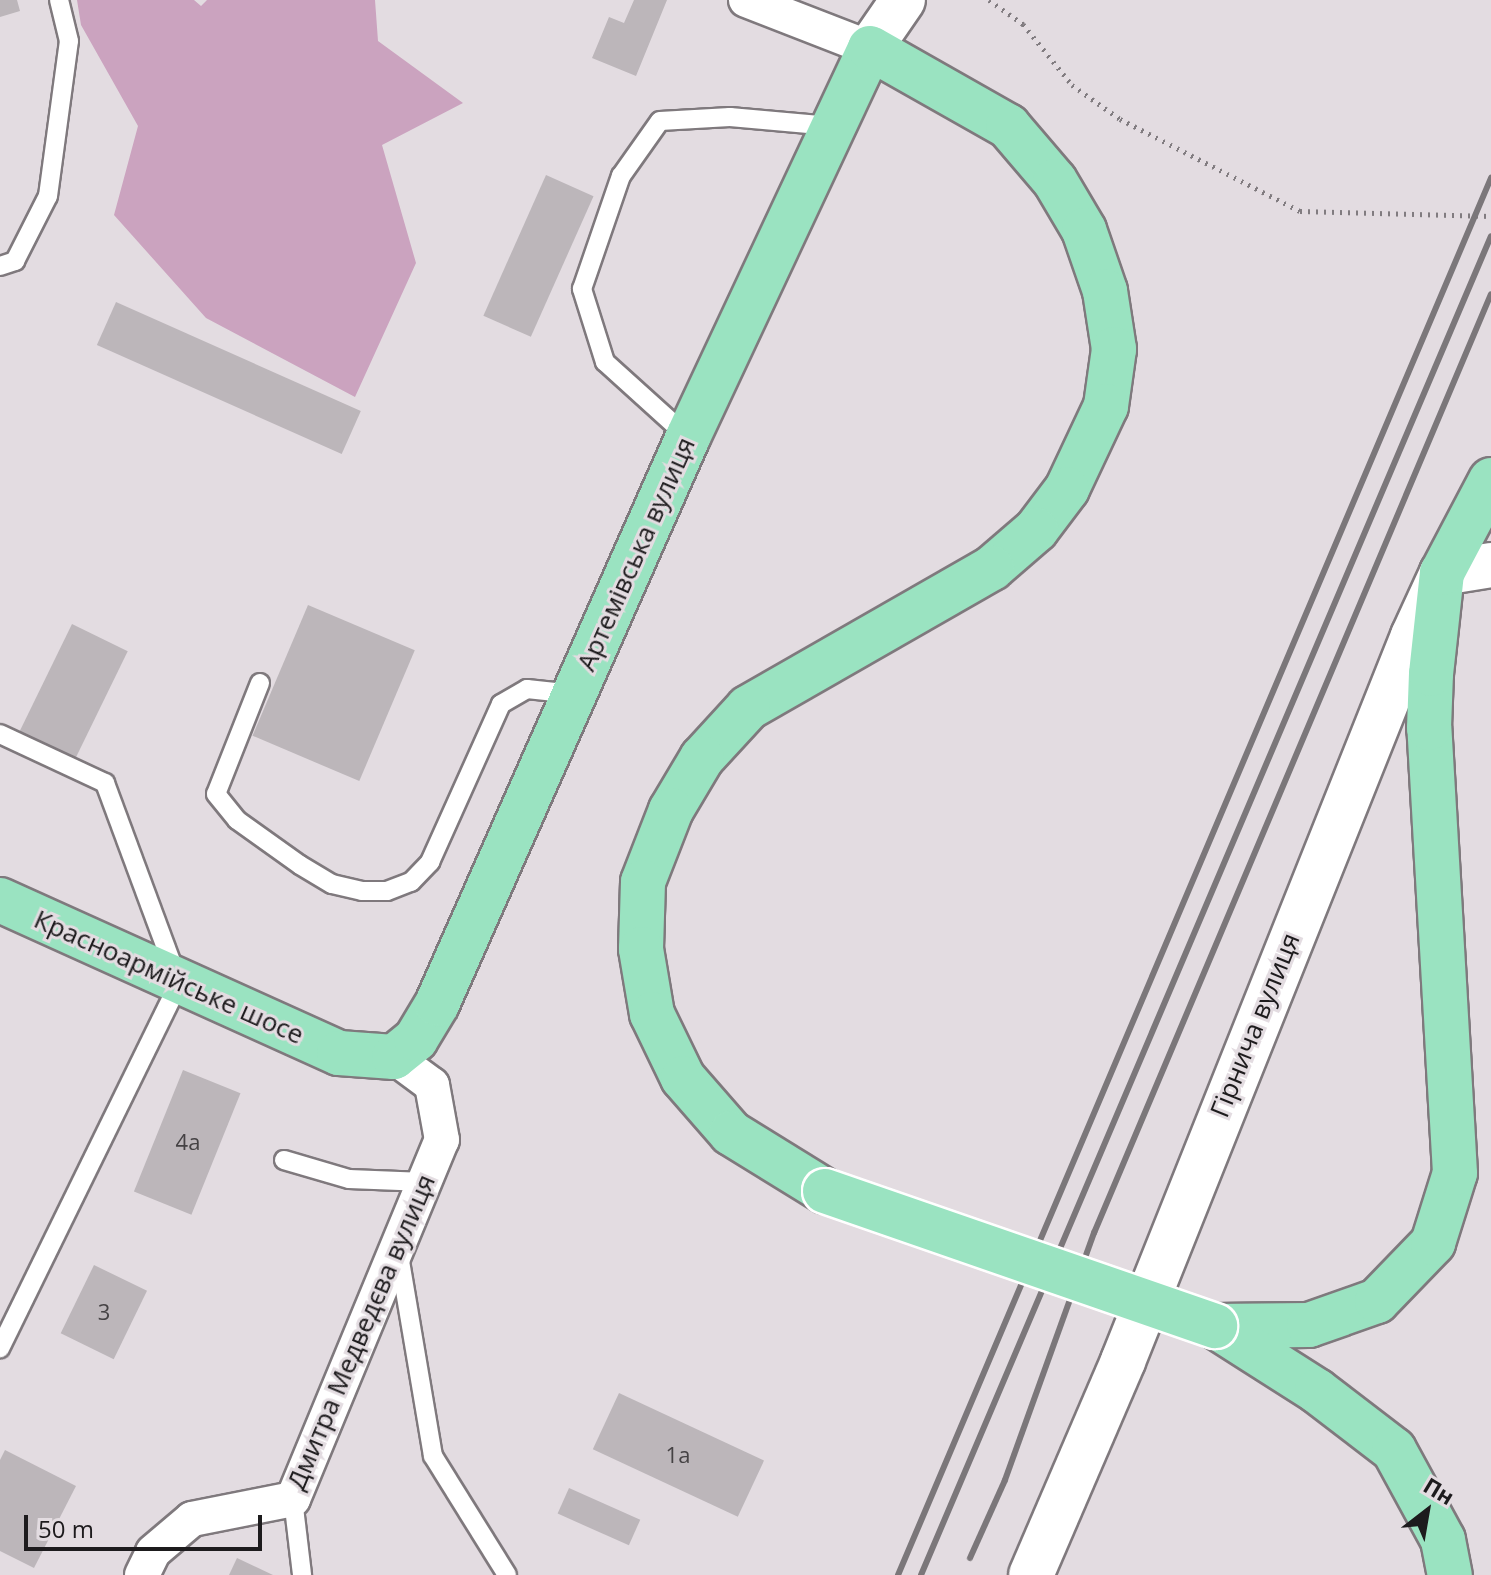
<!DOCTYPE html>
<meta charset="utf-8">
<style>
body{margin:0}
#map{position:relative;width:1491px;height:1575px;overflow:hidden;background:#e3dce1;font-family:"Open Sans",sans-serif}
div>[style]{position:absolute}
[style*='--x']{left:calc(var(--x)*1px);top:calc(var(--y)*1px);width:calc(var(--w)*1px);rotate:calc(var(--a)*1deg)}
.green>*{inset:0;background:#cba3bf}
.building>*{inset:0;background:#bcb6ba;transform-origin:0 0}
.path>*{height:5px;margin-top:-2.5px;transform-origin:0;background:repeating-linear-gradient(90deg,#817c80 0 2px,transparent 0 8px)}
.roads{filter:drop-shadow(2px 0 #7f797d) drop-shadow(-2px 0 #7f797d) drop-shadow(0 2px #7f797d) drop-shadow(0 -2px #7f797d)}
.service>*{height:18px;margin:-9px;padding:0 9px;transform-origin:9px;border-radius:9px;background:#fff}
.minor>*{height:34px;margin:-17px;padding:0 17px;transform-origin:17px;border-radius:17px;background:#fff}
.secondary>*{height:44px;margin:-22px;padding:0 22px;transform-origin:22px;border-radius:22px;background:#fff}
.primary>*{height:44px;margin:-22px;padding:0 22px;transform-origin:22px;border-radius:22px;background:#9ae3c1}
.rail>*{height:6px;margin:-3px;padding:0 3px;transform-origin:3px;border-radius:3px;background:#7b777a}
.bridges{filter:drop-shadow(2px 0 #fff) drop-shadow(-2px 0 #fff) drop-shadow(0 2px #fff) drop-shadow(0 -2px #fff)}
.primary-bridge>*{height:44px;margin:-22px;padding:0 22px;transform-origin:22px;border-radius:22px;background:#9ae3c1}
span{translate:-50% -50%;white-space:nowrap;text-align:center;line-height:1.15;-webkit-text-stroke:6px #e3dce1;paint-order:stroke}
.number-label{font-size:22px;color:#454244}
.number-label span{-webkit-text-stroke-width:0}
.street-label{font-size:26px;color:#1d1b1d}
.north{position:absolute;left:1387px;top:1471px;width:80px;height:80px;-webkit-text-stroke:6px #e3dce1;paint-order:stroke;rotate:31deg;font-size:22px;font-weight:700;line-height:32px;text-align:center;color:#1d1b1d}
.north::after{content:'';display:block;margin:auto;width:28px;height:36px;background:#1d1b1d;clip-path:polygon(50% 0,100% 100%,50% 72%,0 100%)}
.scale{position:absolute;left:24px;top:1515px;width:238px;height:36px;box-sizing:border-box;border:4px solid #1d1b1d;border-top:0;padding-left:10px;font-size:24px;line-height:28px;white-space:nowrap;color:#1d1b1d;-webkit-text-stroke:6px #e3dce1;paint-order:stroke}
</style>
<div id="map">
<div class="green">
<i style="clip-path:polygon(77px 0,194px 0,201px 6px,207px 0,375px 0,378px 41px,463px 103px,382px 145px,416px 263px,355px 397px,206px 318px,114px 215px,138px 126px,81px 25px)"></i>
</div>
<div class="building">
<i style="clip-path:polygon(0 0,17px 0,20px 11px,0 17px)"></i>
<i style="clip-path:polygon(634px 0,667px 0,636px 76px,592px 58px,609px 17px,624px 23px)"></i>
<i style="left:546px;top:175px;width:52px;height:154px;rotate:24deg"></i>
<i style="left:116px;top:302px;width:268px;height:47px;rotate:24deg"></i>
<i style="left:308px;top:605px;width:116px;height:142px;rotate:23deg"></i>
<i style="left:72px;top:624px;width:62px;height:123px;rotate:26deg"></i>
<i style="left:183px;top:1070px;width:62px;height:131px;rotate:22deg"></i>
<i style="left:94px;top:1265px;width:59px;height:76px;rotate:26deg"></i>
<i style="left:619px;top:1393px;width:160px;height:62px;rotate:25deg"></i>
<i style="clip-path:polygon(5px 1450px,76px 1486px,34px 1568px,0 1551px,0 1460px)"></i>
<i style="left:569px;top:1488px;width:78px;height:28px;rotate:24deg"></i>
<i style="clip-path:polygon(237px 1558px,273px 1575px,229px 1575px)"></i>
</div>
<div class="path">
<i style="--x:989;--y:0;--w:42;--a:35.2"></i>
<i style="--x:1023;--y:24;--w:78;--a:51.2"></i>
<i style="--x:1072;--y:85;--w:59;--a:35.3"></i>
<i style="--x:1120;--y:119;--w:202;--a:27.1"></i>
<i style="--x:1300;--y:211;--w:191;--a:1.5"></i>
</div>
<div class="roads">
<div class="service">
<i style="--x:0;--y:266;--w:16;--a:-18"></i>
<i style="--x:15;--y:261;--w:73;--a:-63.1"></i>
<i style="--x:48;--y:196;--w:156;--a:-82.3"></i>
<i style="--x:69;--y:41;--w:42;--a:-103.7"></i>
<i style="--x:688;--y:437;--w:112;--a:-137.9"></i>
<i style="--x:605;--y:362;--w:77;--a:-107.5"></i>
<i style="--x:582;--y:289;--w:120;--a:-71"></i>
<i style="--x:621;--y:176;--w:67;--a:-54.7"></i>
<i style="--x:660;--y:121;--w:70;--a:-3.3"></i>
<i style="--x:730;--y:117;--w:101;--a:5.1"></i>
<i style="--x:260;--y:683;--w:119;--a:111.6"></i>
<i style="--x:216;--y:794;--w:33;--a:51"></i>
<i style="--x:237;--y:820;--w:77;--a:35.5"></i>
<i style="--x:300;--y:865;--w:37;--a:31"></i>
<i style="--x:332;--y:884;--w:31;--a:13"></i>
<i style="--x:362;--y:891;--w:25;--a:0"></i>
<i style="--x:387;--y:891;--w:26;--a:-21"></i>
<i style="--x:411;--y:882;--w:28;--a:-46"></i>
<i style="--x:430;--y:862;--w:173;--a:-65.8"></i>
<i style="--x:501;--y:704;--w:30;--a:-30"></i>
<i style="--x:527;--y:689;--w:47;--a:6.1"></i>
<i style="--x:0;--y:734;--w:116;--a:25"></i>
<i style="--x:105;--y:783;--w:213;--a:69.7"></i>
<i style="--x:179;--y:983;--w:407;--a:116.1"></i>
<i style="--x:284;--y:1160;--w:68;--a:16.3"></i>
<i style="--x:349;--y:1179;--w:76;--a:2.3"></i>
<i style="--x:399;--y:1255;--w:204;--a:80.4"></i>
<i style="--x:433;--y:1456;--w:140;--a:58.1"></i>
<i style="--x:293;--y:1499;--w:77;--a:83.2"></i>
</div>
<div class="minor">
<i style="--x:746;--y:0;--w:133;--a:21.2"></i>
<i style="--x:142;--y:1575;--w:25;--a:-64"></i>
<i style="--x:153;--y:1552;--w:51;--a:-40.2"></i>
<i style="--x:192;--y:1519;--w:103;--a:-11.2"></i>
<i style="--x:293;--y:1499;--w:389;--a:-67.5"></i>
<i style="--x:442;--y:1140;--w:56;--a:-100.3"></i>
<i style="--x:432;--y:1085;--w:47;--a:-143.6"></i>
</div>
<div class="secondary">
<i style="--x:870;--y:48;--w:58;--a:-55.5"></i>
<i style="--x:1031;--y:1575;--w:233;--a:-66.7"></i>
<i style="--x:1123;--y:1361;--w:781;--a:-68.2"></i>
<i style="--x:1413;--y:636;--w:69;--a:-65.3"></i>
<i style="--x:1442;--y:573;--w:50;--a:-9.3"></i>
</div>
<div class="primary">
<i style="--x:0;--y:900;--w:372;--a:24.3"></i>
<i style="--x:339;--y:1053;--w:55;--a:4.2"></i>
<i style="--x:394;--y:1057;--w:28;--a:-39"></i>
<i style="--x:416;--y:1039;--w:41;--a:-59"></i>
<i style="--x:437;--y:1004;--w:620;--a:-66.12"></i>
<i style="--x:688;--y:437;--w:429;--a:-64.9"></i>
<i style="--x:870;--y:48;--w:159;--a:29.5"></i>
<i style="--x:1008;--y:126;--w:72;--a:49.5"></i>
<i style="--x:1055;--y:181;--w:57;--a:59.4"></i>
<i style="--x:1084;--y:230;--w:65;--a:71"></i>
<i style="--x:1105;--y:291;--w:59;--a:81.2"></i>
<i style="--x:1114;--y:349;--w:58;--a:98"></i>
<i style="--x:1106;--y:406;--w:92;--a:115.2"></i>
<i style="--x:1067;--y:489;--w:51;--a:127.1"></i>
<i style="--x:1036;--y:530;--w:58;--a:139.2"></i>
<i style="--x:992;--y:568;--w:281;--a:150.2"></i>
<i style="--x:748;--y:708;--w:68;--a:132.6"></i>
<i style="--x:702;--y:758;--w:61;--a:120.8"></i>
<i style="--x:671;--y:810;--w:77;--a:111.3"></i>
<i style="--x:643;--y:882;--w:67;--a:91.7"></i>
<i style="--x:641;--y:949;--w:66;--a:80.4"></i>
<i style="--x:652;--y:1014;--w:71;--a:64.2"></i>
<i style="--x:683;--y:1078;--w:73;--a:48.9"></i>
<i style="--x:731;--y:1133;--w:110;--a:31.7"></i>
<i style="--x:1215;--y:1326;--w:94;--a:-0.6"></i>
<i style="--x:1309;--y:1325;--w:72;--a:-19.4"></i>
<i style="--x:1377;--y:1301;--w:81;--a:-46"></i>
<i style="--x:1433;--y:1243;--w:73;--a:-72.6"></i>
<i style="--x:1455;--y:1173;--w:446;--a:-93.3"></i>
<i style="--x:1429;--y:728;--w:54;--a:-87.9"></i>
<i style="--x:1431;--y:674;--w:102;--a:-83.8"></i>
<i style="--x:1442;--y:573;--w:105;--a:-62.2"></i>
<i style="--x:1215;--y:1326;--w:121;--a:32.5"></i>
<i style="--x:1317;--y:1391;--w:97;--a:37.5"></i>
<i style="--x:1394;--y:1450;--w:102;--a:61.4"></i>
<i style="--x:1443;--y:1540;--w:36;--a:79"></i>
</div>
</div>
<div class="rail">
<i style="--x:970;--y:1558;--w:85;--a:-65.8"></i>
<i style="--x:1005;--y:1480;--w:263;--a:-70.2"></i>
<i style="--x:1094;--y:1233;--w:1019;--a:-67.08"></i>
<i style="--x:898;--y:1575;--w:1518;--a:-67"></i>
<i style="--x:921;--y:1575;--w:1455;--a:-66.94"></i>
</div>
<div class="bridges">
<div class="primary-bridge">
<i style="--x:825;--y:1191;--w:413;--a:19.1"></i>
</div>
</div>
<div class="number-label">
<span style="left:188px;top:1142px">4а</span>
<span style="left:104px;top:1312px">3</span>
<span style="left:678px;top:1455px">1а</span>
</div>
<div class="street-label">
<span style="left:636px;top:554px;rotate:-66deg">Артемівська вулиця</span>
<span style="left:169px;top:977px;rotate:24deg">Красноармійське шосе</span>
<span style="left:1255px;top:1025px;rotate:-68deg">Гірнича вулиця</span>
<span style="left:361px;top:1332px;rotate:-67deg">Дмитра Медведєва вулиця</span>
</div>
<div class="north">Пн</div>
<div class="scale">50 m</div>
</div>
